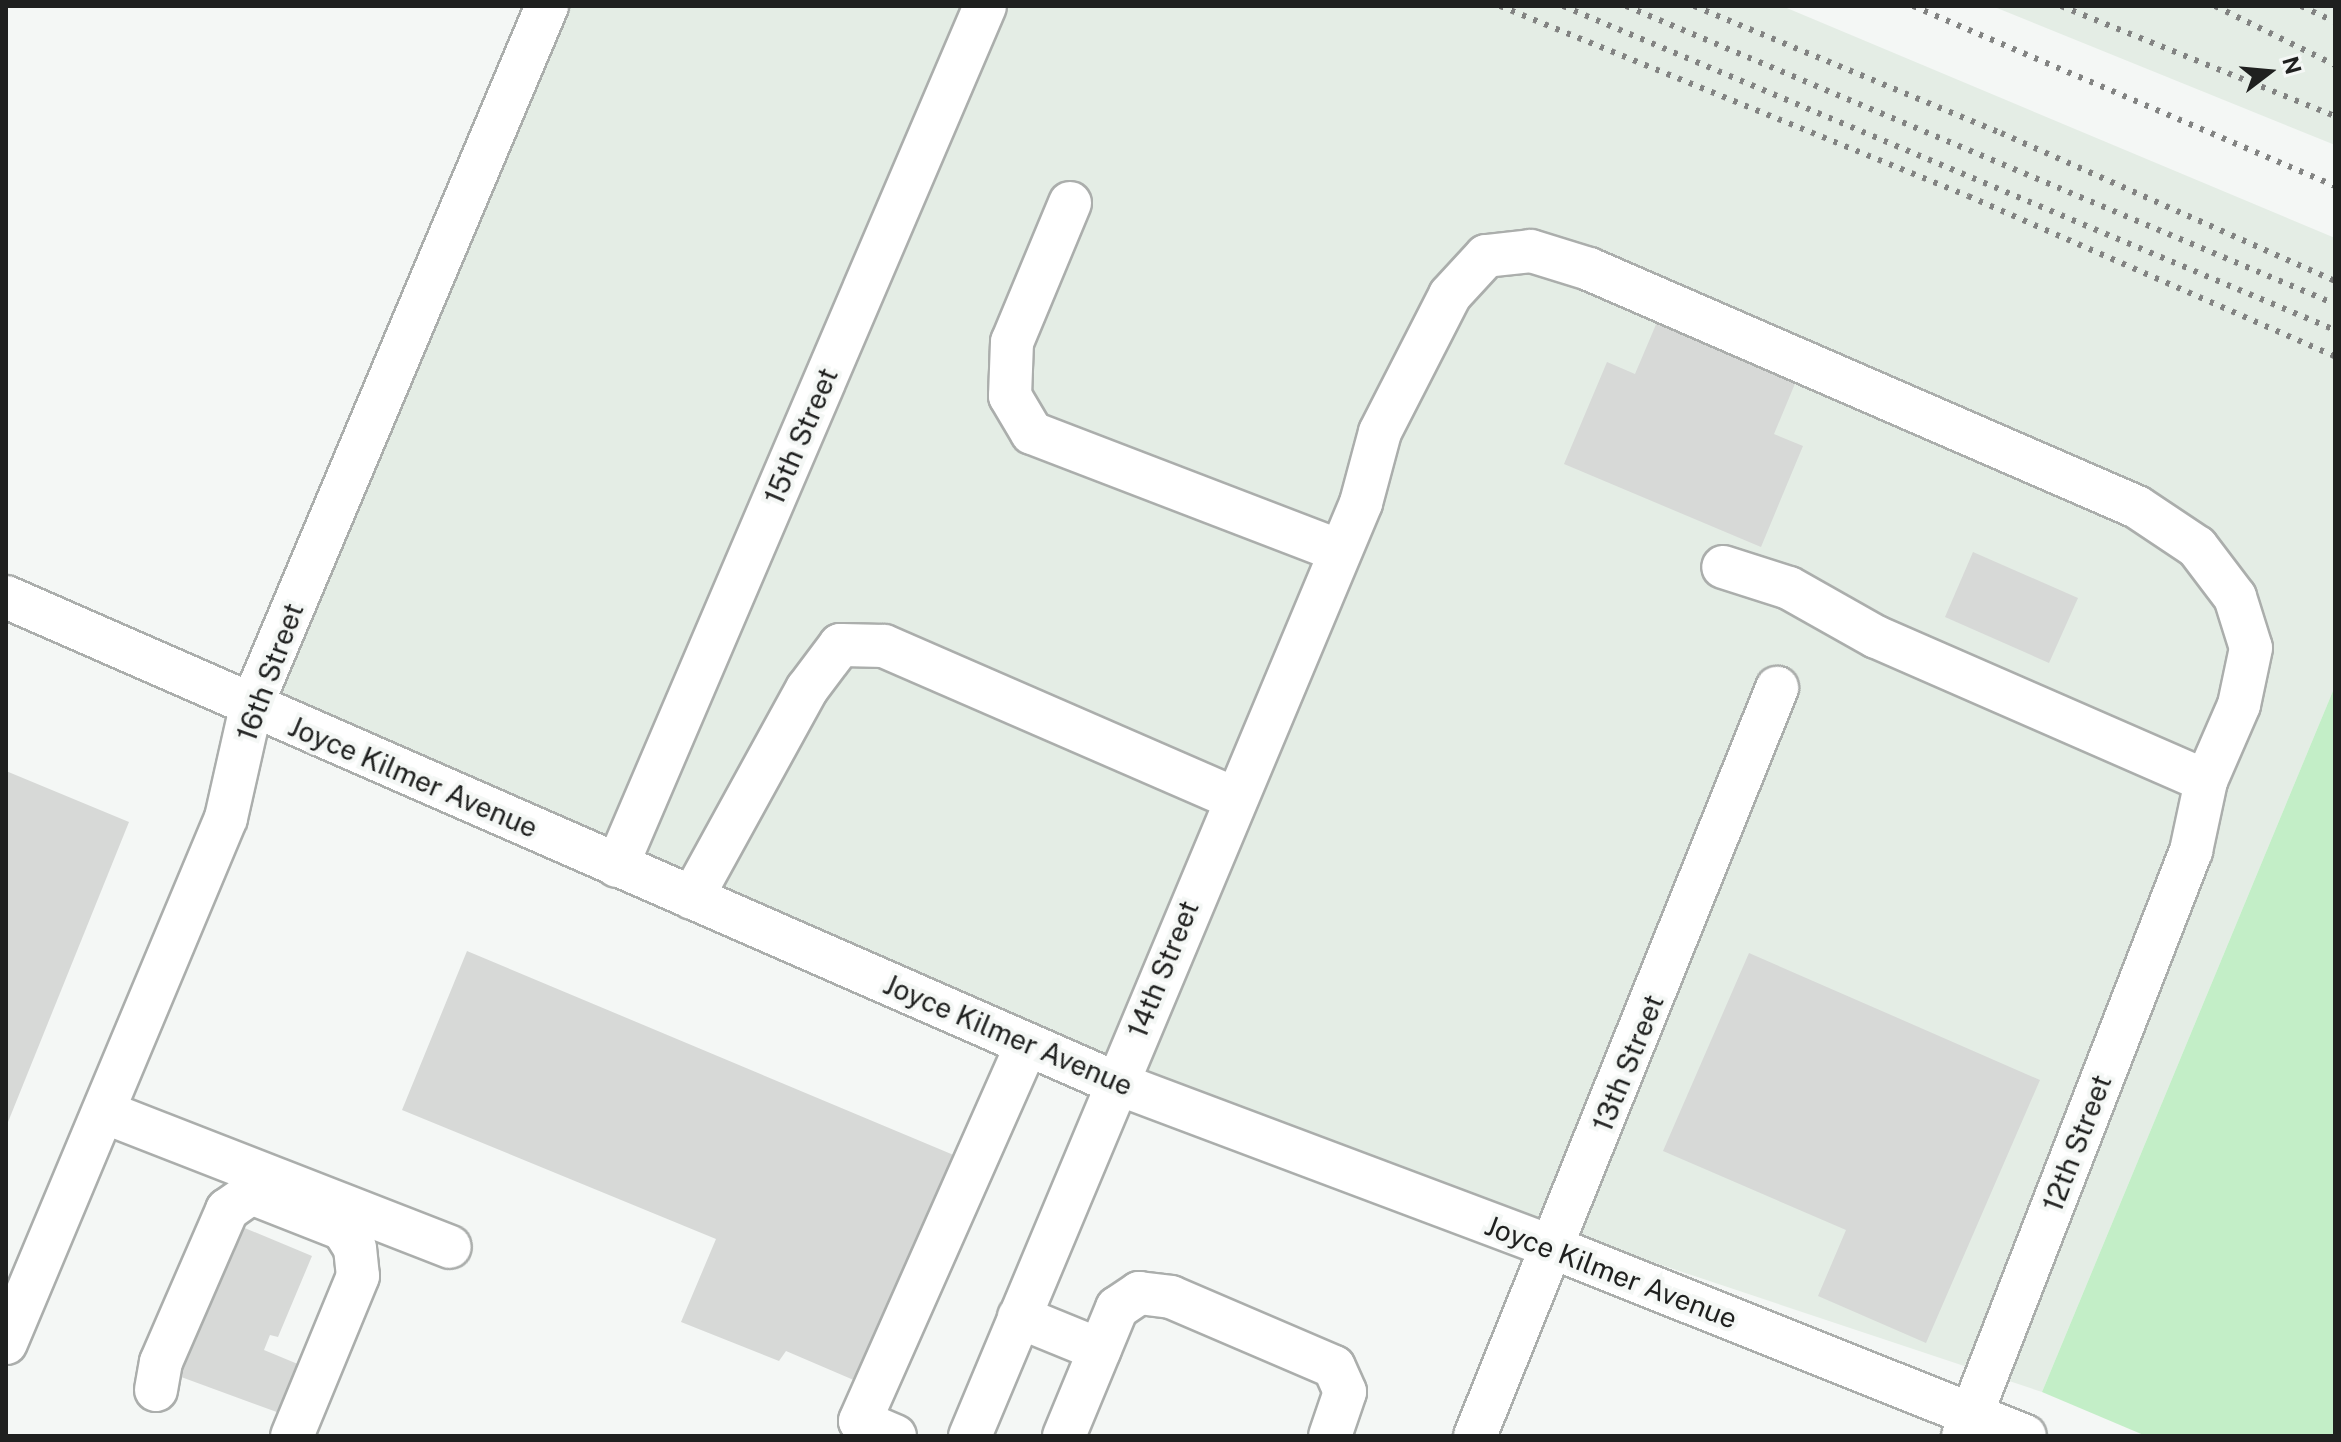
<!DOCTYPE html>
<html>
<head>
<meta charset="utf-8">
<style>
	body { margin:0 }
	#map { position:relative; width:2341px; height:1442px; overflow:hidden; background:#f4f7f5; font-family:"Public Sans",sans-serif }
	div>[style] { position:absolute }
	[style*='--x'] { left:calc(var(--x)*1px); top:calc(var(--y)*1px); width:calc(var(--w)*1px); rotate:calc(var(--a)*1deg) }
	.built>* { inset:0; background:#e4ede5 }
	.green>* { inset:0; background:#c3eec7 }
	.building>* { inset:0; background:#d7d9d7 }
	.roads { filter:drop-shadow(2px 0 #abaeac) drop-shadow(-2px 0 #abaeac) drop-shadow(0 2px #abaeac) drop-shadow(0 -2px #abaeac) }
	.minor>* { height:42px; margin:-21px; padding:0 21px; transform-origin:21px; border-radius:21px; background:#fff }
	.rail>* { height:6px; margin-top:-3px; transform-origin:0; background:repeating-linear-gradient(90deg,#828382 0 4px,transparent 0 12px) }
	span { translate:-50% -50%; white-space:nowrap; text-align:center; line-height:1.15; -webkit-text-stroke:8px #f4f7f5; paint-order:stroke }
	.street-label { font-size:28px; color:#1f201f }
	.frame { position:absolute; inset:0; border:8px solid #1f201f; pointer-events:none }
	.north { position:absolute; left:2229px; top:32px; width:80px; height:80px; -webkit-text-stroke:6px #f4f7f5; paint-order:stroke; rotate:74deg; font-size:22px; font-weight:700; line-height:32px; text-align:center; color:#1f201f }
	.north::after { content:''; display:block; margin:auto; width:28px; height:36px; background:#1f201f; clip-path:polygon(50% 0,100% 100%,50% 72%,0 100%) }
</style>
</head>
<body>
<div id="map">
	<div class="built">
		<div style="clip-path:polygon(555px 6px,1782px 6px,2335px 238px,2335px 686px,2042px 1392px,1116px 1083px,252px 723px)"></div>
		<div style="clip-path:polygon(1992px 6px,2335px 6px,2335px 145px)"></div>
	</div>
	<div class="green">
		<div style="clip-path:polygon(2335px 686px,2335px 1436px,2146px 1436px,2042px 1392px)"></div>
	</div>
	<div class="building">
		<div style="clip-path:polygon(1660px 315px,1799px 374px,1774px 434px,1803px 446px,1761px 547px,1564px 464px,1607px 362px,1635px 374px)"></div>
		<div style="clip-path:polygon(1973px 552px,2078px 598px,2049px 663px,1945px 617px)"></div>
		<div style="clip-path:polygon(6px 771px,129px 822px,6px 1127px)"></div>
		<div style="clip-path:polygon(467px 951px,956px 1156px,863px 1384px,786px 1351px,779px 1361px,681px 1322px,716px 1239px,402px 1110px)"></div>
		<div style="clip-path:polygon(1749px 953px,2040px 1080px,1926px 1343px,1818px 1296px,1846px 1230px,1663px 1151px)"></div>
		<div style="clip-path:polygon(228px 1221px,312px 1256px,278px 1337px,270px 1335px,264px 1350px,305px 1367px,285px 1415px,173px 1374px)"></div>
	</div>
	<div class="roads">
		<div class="minor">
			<div style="--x:1070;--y:203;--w:151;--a:112.6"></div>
			<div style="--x:1012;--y:342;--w:54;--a:92.1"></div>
			<div style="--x:1010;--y:396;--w:43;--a:59.3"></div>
			<div style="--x:1032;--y:433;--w:329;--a:21"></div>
			<div style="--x:6;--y:597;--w:1212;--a:23.65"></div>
			<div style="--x:1116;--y:1083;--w:468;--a:20.6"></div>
			<div style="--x:1554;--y:1248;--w:507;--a:21.76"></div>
			<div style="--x:617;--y:866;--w:935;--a:-66.83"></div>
			<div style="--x:692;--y:898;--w:239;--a:-61.2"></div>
			<div style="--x:807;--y:689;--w:55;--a:-53.1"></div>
			<div style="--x:840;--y:645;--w:44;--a:1.3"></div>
			<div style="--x:884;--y:646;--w:382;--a:23.5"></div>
			<div style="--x:104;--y:1112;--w:371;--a:21.3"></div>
			<div style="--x:1019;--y:1317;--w:87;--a:22.2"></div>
			<div style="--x:6;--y:1343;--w:569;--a:-67.26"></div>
			<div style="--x:226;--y:818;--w:114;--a:-77.3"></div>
			<div style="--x:251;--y:707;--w:761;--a:-67.11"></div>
			<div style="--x:156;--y:1390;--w:28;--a:-80"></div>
			<div style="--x:161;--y:1362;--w:166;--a:-66.5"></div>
			<div style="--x:227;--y:1210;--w:29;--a:-35"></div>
			<div style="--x:251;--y:1193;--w:99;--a:21.4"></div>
			<div style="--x:343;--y:1229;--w:22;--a:58"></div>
			<div style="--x:355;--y:1248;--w:28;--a:84"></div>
			<div style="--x:358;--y:1276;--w:173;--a:112.4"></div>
			<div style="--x:895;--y:1436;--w:38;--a:-157"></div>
			<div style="--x:860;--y:1421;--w:412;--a:-66.1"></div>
			<div style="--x:970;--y:1436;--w:1012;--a:-67.26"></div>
			<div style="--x:1361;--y:503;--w:73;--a:-75"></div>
			<div style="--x:1380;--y:432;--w:154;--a:-62.9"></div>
			<div style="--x:1450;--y:295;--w:53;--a:-47.3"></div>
			<div style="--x:1486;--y:256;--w:45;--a:-6.3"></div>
			<div style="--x:1531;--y:251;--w:61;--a:17.2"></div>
			<div style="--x:1589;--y:269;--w:597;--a:23.48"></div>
			<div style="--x:2137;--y:507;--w:72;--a:33.7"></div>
			<div style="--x:2197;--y:547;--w:63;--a:52.8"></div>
			<div style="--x:2235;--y:597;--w:53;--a:72.6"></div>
			<div style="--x:2251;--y:648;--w:58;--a:101.9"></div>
			<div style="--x:2239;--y:705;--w:83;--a:113.5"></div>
			<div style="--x:2206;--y:781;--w:360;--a:-156.4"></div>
			<div style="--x:1876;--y:637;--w:100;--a:-150.6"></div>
			<div style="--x:1789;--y:588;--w:69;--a:-162.3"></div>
			<div style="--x:1064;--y:1436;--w:139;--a:-67.5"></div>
			<div style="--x:1117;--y:1308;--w:27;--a:-34"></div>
			<div style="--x:1139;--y:1293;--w:32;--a:7"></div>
			<div style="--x:1171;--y:1297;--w:177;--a:23.2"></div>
			<div style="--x:1334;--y:1367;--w:27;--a:66"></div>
			<div style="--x:1345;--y:1392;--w:46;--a:108.8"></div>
			<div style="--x:1475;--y:1436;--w:807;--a:-68.01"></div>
			<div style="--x:1963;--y:1436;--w:628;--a:-68.71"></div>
			<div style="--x:2191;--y:851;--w:72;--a:-77.9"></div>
		</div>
	</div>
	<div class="rail">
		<div style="--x:1500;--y:6;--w:505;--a:22.1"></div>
		<div style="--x:1968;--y:196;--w:400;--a:23.6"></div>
		<div style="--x:1563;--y:6;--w:837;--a:22.77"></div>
		<div style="--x:1626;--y:6;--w:769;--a:22.8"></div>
		<div style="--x:1694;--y:6;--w:332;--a:22.5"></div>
		<div style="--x:2001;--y:133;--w:365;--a:23.9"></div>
		<div style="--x:1913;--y:6;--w:459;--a:23.1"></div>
		<div style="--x:2061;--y:6;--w:295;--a:21.9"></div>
		<div style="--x:2215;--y:6;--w:134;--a:26.2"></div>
		<div style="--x:2301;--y:6;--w:38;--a:25"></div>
	</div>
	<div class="street-label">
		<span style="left:801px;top:436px;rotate:-67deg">15th Street</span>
		<span style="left:270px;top:672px;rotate:-70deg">16th Street</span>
		<span style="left:413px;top:777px;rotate:23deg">Joyce Kilmer Avenue</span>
		<span style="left:1163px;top:969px;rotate:-68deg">14th Street</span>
		<span style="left:1008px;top:1035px;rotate:23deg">Joyce Kilmer Avenue</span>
		<span style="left:1628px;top:1063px;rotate:-68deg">13th Street</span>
		<span style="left:2077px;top:1143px;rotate:-69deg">12th Street</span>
		<span style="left:1611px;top:1272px;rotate:21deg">Joyce Kilmer Avenue</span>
	</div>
	<div class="frame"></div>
	<div class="north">N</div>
</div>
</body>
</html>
